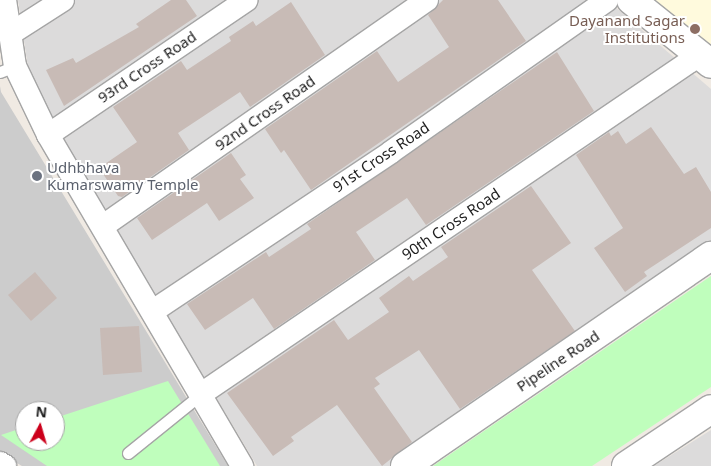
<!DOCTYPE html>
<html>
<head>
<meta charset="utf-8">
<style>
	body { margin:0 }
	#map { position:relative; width:711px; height:466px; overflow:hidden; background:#f0eae3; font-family:"Noto Sans",sans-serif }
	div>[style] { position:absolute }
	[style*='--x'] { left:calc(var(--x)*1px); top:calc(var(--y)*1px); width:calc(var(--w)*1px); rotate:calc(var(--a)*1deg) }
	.residential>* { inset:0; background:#dcdbdb }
	.education>* { inset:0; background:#fffadd }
	.religious>* { inset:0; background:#ccc }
	.park>* { inset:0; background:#bffebc }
	.building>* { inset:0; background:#c8bbb6 }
	.roads { filter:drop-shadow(1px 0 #a5a5a5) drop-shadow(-1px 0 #a5a5a5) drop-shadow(0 1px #a5a5a5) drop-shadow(0 -1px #a5a5a5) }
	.service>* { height:11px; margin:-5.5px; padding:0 5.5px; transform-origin:5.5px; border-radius:5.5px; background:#fff }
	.minor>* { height:22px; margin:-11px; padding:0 11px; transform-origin:11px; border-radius:11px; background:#fff }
	.tertiary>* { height:28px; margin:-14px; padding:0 14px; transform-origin:14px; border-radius:14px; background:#fff }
	.dots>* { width:14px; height:14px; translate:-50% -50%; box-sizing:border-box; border:2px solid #fff; border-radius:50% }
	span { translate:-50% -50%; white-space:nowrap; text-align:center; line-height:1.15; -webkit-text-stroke:4px #fff; paint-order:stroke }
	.education-label { font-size:15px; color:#785e54 }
	.right { translate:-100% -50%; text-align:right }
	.street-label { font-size:15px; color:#1e1e1e }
	.worship-label { font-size:15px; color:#5b616d }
	.left { translate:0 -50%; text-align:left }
	.north { position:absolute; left:15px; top:401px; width:50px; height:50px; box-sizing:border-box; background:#fff; border:1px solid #a5a5a5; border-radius:50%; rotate:6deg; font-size:14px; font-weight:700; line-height:20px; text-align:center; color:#1e1e1e }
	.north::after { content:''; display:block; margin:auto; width:18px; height:22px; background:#cc001b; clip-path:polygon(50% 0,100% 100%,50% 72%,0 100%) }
</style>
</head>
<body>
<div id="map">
	<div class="residential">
		<div style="clip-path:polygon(18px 0,607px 0,711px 89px,711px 247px,391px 466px,257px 466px,31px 88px)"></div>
		<div style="clip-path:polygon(711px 430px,711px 466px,654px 466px)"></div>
	</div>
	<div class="education">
		<div style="clip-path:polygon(648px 0,711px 0,711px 58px)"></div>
	</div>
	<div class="religious">
		<div style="clip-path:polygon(evenodd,0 86px,1px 92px,228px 466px,22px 466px,0 453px,0 86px,25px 411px,55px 411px,55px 441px,25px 441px,25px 411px)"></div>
	</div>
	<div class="park">
		<div style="clip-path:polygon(711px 276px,711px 387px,592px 466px,433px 466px)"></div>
		<div style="clip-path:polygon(168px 381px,220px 466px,47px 466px,1px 435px,25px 427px,25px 441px,55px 441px,55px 418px)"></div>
	</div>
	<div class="building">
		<div style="clip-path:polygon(171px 0,186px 0,197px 16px,64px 106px,46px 70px,73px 58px,76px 63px,139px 27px,136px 24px)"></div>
		<div style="clip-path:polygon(443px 0,498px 0,526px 41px,311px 190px,284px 150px,281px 153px,265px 129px,377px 51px,398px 82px,449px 47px,428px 15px)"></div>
		<div style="clip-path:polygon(291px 2px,325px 55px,250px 107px,240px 92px,178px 133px,189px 150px,122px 197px,118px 196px,99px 168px,137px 142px,113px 107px,181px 61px,187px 70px,231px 41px,229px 37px,253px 21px,256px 26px)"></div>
		<div style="clip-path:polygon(557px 52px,594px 111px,426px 225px,407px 198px,356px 232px,375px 260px,274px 329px,253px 298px,205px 330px,187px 304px,266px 252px,269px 257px,311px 229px,307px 224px)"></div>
		<div style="clip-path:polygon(651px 127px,684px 174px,696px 167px,711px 192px,711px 228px,644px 272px,647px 276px,625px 292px,594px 248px,623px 228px,576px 155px,609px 132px,611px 136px,618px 131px,626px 144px)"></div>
		<div style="clip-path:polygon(231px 153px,246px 175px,240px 179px,254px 198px,219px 221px,207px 203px,152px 240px,137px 218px)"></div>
		<div style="clip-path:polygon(531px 186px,571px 243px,532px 270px,575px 331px,460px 409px,419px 350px,375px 378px,380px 384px,374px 388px,412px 442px,382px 466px,337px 405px,291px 437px,294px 441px,273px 456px,227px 393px,334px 320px,348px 340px,389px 312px,379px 298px,409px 276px,413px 281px,448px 257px,441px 247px)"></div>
		<div style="clip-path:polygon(35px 272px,57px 298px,31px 321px,8px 295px)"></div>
		<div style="clip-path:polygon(139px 326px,142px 372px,103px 375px,100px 328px)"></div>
	</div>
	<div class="roads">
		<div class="service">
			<div style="--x:0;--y:72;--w:16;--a:-22"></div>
			<div style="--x:128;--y:453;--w:94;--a:-38.9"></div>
		</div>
		<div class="minor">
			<div style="--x:5;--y:0;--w:67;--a:81.4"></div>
			<div style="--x:15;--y:66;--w:76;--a:64.4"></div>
			<div style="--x:48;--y:135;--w:384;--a:59.6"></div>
			<div style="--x:10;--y:34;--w:63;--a:-32.7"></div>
			<div style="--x:48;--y:135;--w:240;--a:-34.2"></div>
			<div style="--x:103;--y:226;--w:395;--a:-34.9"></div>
			<div style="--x:153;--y:311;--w:286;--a:-33.7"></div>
			<div style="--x:391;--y:152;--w:264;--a:-35.1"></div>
			<div style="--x:201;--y:394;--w:605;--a:-34.22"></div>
			<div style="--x:0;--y:463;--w:6;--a:31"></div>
		</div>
		<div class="tertiary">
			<div style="--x:631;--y:0;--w:102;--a:38.7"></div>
			<div style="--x:405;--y:466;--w:371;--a:-34.5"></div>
			<div style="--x:626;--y:466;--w:102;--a:-33.8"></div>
		</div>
	</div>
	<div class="dots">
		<div style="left:695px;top:29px;background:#8d6e63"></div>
		<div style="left:37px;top:176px;background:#6b7280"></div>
	</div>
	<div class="education-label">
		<span class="right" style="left:685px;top:29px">Dayanand Sagar<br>Institutions</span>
	</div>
	<div class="street-label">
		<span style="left:147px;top:67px;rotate:-34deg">93rd Cross Road</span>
		<span style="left:265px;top:113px;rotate:-35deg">92nd Cross Road</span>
		<span style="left:381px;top:157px;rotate:-34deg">91st Cross Road</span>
		<span style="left:451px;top:224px;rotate:-34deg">90th Cross Road</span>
		<span style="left:558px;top:361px;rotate:-34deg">Pipeline Road</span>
	</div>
	<div class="worship-label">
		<span class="left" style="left:47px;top:176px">Udhbhava<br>Kumarswamy Temple</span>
	</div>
	<div class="north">N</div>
</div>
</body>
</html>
